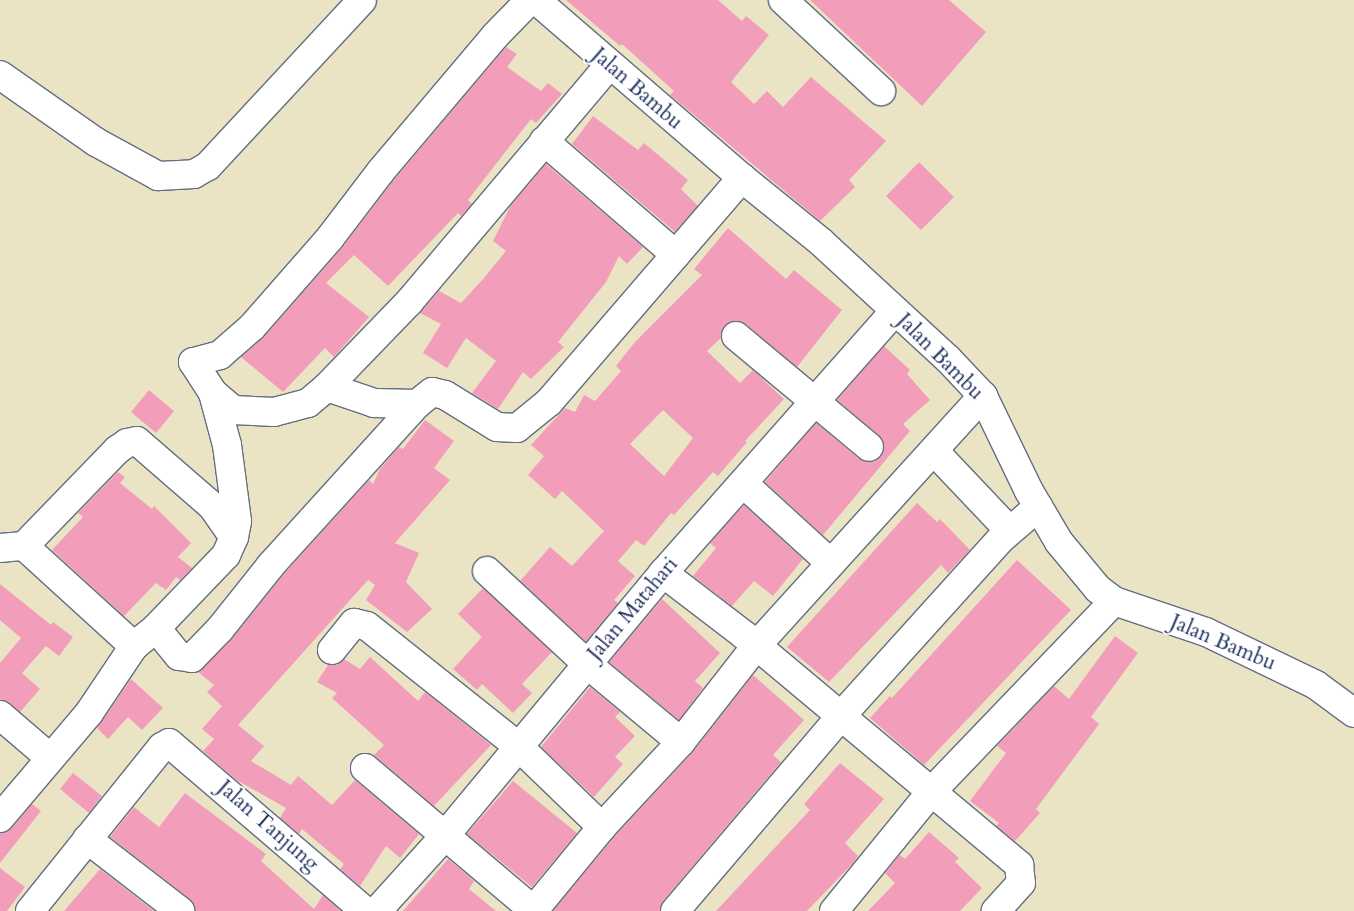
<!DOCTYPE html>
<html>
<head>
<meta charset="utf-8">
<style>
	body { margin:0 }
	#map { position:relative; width:1354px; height:911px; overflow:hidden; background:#ebe4c4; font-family:Cardo,serif }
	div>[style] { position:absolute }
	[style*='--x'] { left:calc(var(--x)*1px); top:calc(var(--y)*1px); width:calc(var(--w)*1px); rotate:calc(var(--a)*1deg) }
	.building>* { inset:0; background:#f29ebb }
	.roads { filter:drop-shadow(1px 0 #646e82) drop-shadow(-1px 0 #646e82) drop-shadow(0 1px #646e82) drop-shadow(0 -1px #646e82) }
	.minor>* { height:28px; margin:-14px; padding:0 14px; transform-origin:14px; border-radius:14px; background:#fff }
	span { translate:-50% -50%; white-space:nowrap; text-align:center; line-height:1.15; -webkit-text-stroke:4px #fff; paint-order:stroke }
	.street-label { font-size:21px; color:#1b2f5e }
</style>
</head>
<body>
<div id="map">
	<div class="building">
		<div style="clip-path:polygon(566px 0,718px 0,742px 21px,746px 16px,769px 35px,731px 82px,754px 104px,767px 91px,783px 107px,811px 77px,886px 141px,849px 180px,855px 187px,820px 221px,674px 98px,670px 95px,674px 91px,622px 44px,620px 46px)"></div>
		<div style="clip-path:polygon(810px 0,949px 0,986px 32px,922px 106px)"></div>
		<div style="clip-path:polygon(506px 47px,517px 54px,507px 67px,541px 91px,548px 83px,562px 94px,536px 123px,531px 119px,468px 200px,472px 204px,461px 216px,458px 213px,388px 286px,354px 255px,326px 283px,369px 317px,334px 357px,325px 348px,283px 392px,241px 357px,264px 337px,342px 248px,393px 181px)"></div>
		<div style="clip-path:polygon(593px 116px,638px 150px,644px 143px,688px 180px,681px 189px,698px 206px,675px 232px,572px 144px)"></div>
		<div style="clip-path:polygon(919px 162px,954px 197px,921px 230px,886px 196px)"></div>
		<div style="clip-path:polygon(546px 164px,643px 247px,627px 264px,619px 256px,606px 282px,558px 342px,564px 347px,531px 379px,523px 372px,498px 409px,472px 393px,496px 361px,466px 338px,447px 368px,423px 353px,441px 324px,420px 313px,439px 291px,461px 303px,484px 278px,506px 251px,493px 241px,511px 205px)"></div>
		<div style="clip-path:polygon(evenodd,728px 228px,786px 279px,794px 270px,842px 310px,797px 367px,746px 324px,731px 321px,724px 326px,721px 338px,707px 351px,740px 383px,753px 370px,784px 399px,745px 441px,747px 442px,718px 476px,713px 472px,674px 515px,671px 513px,644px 546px,636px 540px,618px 561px,635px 576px,614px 600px,618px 603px,586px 642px,520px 581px,550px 547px,572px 566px,604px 531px,562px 491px,555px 499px,528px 475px,544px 456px,531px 445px,565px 408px,575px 412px,584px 395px,595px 401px,621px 371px,616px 366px,635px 342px,702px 275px,694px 269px,728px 228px,663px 410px,693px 438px,664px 476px,630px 444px,663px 410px)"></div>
		<div style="clip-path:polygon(884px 346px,910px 370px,907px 374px,930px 400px,903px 424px,910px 431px,823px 535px,765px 482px,816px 423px,859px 459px,874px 462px,881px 457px,884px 449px,879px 435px,837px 400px)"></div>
		<div style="clip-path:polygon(149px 390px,174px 411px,156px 433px,131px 412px)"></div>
		<div style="clip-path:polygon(425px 420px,454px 441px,434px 468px,450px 480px,395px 543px,419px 553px,406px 582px,432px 609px,407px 632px,366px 600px,375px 585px,368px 580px,238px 725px,264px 746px,251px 761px,291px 785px,298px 776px,332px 805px,355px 780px,419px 834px,400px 858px,386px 846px,360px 886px,340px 869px,344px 864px,302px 829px,299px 834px,280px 818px,286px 808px,235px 779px,203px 751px,214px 739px,202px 729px,222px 706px,207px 692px,214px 685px,198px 672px,231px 640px,283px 575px,369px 480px,373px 484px,380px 469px,399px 447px,403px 449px)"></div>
		<div style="clip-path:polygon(118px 472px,125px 477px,120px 483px,152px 509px,154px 506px,191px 543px,178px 557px,192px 568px,180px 580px,176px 577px,166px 590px,156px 583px,124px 616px,52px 550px,83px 517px,78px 513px)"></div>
		<div style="clip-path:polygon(917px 503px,937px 522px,940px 519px,970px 550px,948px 573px,941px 565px,829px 682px,787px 647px)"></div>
		<div style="clip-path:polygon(744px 505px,803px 559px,773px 596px,754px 581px,732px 606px,693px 576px,716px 548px,710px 543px)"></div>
		<div style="clip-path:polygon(1017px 560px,1071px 610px,924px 765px,870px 718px,890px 696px,892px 698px)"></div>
		<div style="clip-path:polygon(0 584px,51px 625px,53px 622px,73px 637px,59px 656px,46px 646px,22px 673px,40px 689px,20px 712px,0 699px,0 663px,21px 638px,0 620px)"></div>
		<div style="clip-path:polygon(483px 588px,552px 652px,522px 684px,532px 693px,513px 713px,482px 684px,477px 690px,453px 669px,482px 637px,458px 614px)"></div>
		<div style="clip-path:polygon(662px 599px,720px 653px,695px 681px,703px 688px,679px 720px,609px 662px)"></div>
		<div style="clip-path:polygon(1115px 636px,1138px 653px,1091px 717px,1099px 724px,1036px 809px,1040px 813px,1015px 841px,996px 826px,999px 823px,970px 801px,1006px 753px,997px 746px,1054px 686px,1069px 699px)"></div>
		<div style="clip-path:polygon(370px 657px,418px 701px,425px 692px,491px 745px,434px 806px,374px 755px,384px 745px,332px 698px,337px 693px,317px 682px,328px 665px,337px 665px,344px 659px,360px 669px)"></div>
		<div style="clip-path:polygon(753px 675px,804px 720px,773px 755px,781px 762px,663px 901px,660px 911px,553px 911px,614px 837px,693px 752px)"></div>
		<div style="clip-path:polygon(131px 679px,163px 708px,142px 730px,128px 717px,108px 739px,97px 728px)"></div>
		<div style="clip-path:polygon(590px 687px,620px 712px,615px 717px,635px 736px,615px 757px,623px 764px,594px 797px,541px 747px)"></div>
		<div style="clip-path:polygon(840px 763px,884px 799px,845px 843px,858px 856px,853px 863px,807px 911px,716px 911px,810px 810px,804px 804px)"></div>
		<div style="clip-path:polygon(73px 773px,102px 796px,89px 813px,60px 789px)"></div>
		<div style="clip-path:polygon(513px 781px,577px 833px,532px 887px,467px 834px)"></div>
		<div style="clip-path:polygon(185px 793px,266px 854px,261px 861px,314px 909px,323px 895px,341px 911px,195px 911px,190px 899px,110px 837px,134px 807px,159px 827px)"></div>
		<div style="clip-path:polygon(32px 804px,41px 811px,0 863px,0 833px,12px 828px)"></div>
		<div style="clip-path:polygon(929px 832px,959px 858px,955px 862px,982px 888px,960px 911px,868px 911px,895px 883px,885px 873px,900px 855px,905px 859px)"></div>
		<div style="clip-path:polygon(448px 859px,474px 881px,469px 889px,496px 911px,403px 911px)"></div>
		<div style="clip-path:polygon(0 868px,25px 887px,7px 911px,0 911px)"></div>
		<div style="clip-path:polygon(100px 869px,154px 911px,64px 911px)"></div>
	</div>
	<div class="roads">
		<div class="minor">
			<div style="--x:530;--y:0;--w:50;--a:134.2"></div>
			<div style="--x:495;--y:36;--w:177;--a:130.2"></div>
			<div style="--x:381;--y:171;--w:84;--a:127.3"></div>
			<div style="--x:330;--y:238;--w:118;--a:131.2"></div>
			<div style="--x:252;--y:327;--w:43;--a:138.8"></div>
			<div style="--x:220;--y:355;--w:28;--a:165"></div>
			<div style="--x:193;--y:362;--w:37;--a:57"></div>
			<div style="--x:213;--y:393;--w:26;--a:40"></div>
			<div style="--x:233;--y:410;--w:41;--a:2.8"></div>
			<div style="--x:274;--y:412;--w:35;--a:-15"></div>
			<div style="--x:308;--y:403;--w:25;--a:-40"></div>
			<div style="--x:327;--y:387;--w:50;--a:18.8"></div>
			<div style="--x:374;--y:403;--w:43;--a:1.3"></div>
			<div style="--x:417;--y:404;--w:19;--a:-39"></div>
			<div style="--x:432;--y:392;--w:13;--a:13"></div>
			<div style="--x:445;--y:395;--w:61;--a:31.6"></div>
			<div style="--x:497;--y:427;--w:20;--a:3"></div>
			<div style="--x:517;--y:428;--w:41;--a:-39.1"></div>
			<div style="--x:549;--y:402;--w:296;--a:-49.3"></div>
			<div style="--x:536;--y:0;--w:272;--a:40.8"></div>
			<div style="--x:742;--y:178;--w:102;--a:39"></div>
			<div style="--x:821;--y:242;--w:173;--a:42.7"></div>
			<div style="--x:948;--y:359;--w:51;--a:46.6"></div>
			<div style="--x:983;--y:396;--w:106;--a:64.2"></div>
			<div style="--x:1029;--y:491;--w:59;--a:59.5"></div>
			<div style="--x:1059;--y:542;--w:61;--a:50.3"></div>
			<div style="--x:1098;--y:589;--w:20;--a:37"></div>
			<div style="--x:1114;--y:601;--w:97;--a:18.6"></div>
			<div style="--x:1206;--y:632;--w:122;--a:25.7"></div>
			<div style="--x:1316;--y:685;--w:47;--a:36.4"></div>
			<div style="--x:783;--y:0;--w:134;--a:42.9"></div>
			<div style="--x:0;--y:75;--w:117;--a:34.9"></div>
			<div style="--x:96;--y:142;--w:71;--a:28.7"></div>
			<div style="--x:158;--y:176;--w:36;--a:-3"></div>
			<div style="--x:194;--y:174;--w:16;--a:-30"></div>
			<div style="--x:208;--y:166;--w:226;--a:-47.1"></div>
			<div style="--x:544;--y:141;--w:174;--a:40.8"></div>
			<div style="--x:736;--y:336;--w:173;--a:39.8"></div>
			<div style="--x:327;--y:387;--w:118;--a:-46"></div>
			<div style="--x:409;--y:302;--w:310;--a:-49.8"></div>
			<div style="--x:934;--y:451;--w:110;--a:46.5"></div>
			<div style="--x:744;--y:484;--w:108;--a:42.4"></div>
			<div style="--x:24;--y:546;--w:134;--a:-45.9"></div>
			<div style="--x:117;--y:450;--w:12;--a:-35"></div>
			<div style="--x:127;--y:443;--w:10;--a:-11"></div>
			<div style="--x:137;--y:441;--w:99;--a:40.9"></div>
			<div style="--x:212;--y:506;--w:38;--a:55"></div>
			<div style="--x:0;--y:548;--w:24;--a:-5"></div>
			<div style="--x:24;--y:546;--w:149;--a:42.3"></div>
			<div style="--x:487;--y:571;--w:137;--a:42.9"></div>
			<div style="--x:587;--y:664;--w:122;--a:39.7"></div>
			<div style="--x:663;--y:573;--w:102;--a:37.4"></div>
			<div style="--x:744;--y:635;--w:359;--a:39.9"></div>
			<div style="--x:1019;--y:865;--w:18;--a:84"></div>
			<div style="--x:1021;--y:883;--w:38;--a:132"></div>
			<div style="--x:156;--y:628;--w:101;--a:-46.2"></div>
			<div style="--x:226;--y:555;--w:20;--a:-66"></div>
			<div style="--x:234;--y:537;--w:16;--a:-79"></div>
			<div style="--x:237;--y:521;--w:77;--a:-97.5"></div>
			<div style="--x:227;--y:445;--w:54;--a:-105.1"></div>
			<div style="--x:332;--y:650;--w:35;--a:-51"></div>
			<div style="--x:354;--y:623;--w:13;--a:13"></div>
			<div style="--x:367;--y:626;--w:193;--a:38.5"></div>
			<div style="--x:518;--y:746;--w:117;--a:44"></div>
			<div style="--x:0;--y:715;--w:65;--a:40.6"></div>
			<div style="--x:365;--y:768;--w:221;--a:40.2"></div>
			<div style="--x:0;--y:818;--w:138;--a:-49.7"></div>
			<div style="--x:89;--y:713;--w:81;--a:-56.1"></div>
			<div style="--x:134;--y:646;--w:28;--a:-39"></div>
			<div style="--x:156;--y:628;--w:36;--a:51"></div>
			<div style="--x:179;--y:656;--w:13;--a:9"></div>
			<div style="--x:192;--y:658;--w:40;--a:-46"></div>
			<div style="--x:220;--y:629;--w:82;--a:-51.4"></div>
			<div style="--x:271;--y:565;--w:217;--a:-47.8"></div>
			<div style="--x:87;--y:839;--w:118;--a:37.7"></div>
			<div style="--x:30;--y:911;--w:211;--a:-51.2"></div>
			<div style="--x:162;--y:747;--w:8;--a:-30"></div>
			<div style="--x:169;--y:743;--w:258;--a:40.6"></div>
			<div style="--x:377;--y:911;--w:98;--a:-47.9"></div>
			<div style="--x:443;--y:838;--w:344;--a:-50.3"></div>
			<div style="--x:663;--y:573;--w:349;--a:-48.5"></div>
			<div style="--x:533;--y:911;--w:109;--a:-50.6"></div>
			<div style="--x:602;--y:827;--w:116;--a:-47.1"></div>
			<div style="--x:681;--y:742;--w:122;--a:-52"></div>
			<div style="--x:756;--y:646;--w:338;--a:-47.8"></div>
			<div style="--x:675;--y:911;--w:255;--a:-49.6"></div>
			<div style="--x:840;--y:717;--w:241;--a:-47.9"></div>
			<div style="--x:1002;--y:538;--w:48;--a:-40.7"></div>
			<div style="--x:834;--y:911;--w:155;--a:-50.8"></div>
			<div style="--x:932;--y:791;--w:263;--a:-46.2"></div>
		</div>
	</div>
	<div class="street-label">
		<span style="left:637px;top:89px;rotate:41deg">Jalan Bambu</span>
		<span style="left:940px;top:357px;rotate:45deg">Jalan Bambu</span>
		<span style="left:633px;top:609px;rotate:-50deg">Jalan Matahari</span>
		<span style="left:1223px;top:643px;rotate:23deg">Jalan Bambu</span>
		<span style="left:268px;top:826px;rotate:41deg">Jalan Tanjung</span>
	</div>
</div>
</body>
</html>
